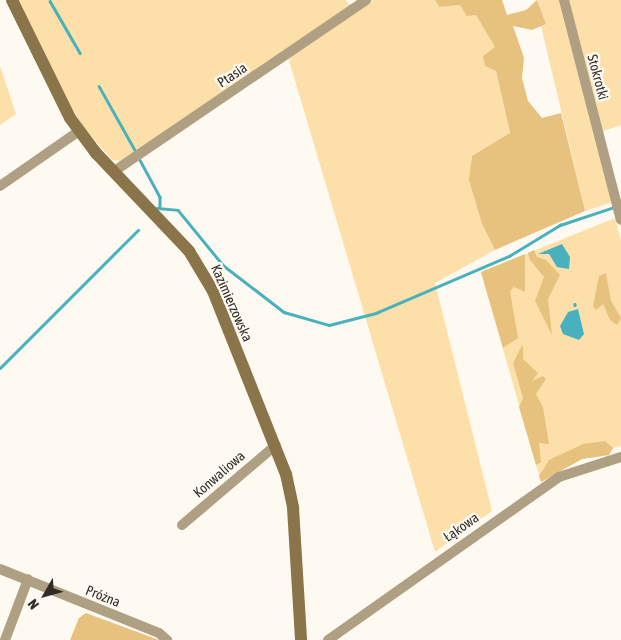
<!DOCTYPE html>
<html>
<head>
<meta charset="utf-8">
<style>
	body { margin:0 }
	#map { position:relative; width:621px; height:640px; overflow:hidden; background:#fefaf2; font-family:"Asap Condensed",sans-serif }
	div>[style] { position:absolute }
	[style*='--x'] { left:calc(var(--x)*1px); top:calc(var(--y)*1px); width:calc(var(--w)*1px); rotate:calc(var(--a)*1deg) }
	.green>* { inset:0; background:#fde0a9 }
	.forest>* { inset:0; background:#e6c27e }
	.water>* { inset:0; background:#49b1bd }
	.stream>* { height:2.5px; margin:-1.25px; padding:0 1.25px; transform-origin:1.25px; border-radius:1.25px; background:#49b1bd }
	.street>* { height:10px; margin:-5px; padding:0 5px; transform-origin:5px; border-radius:5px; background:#afa083 }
	.secondary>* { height:12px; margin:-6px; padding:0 6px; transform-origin:6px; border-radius:6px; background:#8a7449 }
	span { translate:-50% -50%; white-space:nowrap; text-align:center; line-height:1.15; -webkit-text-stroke:5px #fefaf2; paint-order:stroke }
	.street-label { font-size:14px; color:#312d26 }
	.north { position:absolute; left:20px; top:570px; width:50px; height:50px; -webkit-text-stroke:4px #fefaf2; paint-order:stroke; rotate:232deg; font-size:14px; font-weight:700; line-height:20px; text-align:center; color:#312d26 }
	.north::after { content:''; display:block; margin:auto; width:18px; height:22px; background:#312d26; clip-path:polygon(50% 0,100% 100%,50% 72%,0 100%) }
</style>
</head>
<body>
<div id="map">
	<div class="green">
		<div style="clip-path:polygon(17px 0,345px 0,356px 11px,373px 0,435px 0,439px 7px,460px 5px,476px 14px,495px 47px,496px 71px,510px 134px,472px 156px,470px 180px,482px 224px,495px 250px,435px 283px,492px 511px,435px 552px,288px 57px,123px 161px,112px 160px,85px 129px,64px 97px)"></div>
		<div style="clip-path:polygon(537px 0,621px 0,621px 125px,595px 134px,613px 202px,585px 211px,541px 26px,545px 24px)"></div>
		<div style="clip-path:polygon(0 66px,16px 114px,0 125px)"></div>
		<div style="clip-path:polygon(615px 218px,621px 240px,621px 446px,613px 448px,609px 455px,582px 459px,541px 482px,481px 272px)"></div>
	</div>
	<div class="forest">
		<div style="clip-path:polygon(435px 0,502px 0,507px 15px,526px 10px,537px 0,546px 24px,532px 30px,513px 26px,524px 58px,522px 78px,528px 101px,542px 118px,561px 113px,585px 211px,495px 250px,482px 224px,469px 180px,472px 156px,510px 133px,496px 71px,485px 66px,483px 56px,495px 47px,476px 15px,467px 16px,460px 5px,439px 7px)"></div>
		<div style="clip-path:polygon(534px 250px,537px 257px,546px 260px,560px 275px,548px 299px,552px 335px,535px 301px,544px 277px,530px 260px,528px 253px)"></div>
		<div style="clip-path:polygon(525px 254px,525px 292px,514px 287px,510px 291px,518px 338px,503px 348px,481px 272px)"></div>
		<div style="clip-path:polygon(606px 273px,611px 301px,621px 318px,617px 325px,610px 320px,603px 304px,596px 310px,593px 306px,599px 276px)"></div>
		<div style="clip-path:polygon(523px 344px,523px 359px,538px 373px,532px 381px,543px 376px,546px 379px,536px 394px,543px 407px,549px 444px,539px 443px,541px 462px,536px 465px,519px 407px,523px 398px,513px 363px)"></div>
		<div style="clip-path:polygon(605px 441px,613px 448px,609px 455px,582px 459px,541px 482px,539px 476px,549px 460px,583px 444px)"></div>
		<div style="clip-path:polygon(86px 613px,159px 640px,70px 640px,79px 618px)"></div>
	</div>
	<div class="water">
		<div style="clip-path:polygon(562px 244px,570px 257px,569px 269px,557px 267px,549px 254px,538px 254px)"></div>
		<div style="clip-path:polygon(578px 309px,584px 334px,579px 340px,563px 334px,560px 326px,568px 312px)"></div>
	</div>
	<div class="stream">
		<div style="--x:50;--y:1;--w:60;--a:60"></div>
		<div style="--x:99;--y:86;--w:76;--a:60.7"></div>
		<div style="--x:140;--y:160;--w:42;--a:61.6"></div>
		<div style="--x:160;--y:197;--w:9;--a:90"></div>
		<div style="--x:157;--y:208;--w:21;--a:5"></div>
		<div style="--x:178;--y:210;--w:71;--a:50.7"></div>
		<div style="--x:223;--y:265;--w:77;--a:37.6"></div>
		<div style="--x:284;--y:312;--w:47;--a:16.1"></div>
		<div style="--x:329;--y:325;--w:49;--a:-14.3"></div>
		<div style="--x:376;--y:313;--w:145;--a:-23.2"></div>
		<div style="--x:509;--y:256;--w:60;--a:-31.3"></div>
		<div style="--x:560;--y:225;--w:57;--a:-18.4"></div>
		<div style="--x:575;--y:304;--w:1;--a:90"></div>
		<div style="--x:0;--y:368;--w:195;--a:-45"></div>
	</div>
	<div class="street">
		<div style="--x:564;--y:0;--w:227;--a:75.5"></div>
		<div style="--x:113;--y:172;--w:306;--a:-34.2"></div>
		<div style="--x:0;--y:186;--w:96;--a:-34.8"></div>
		<div style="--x:182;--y:525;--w:123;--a:-40.4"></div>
		<div style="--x:0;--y:569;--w:171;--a:21.9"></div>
		<div style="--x:159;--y:633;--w:11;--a:41"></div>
		<div style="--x:5;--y:640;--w:65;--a:-69.3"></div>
		<div style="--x:328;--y:640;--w:283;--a:-35.2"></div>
		<div style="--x:559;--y:477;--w:65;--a:-17.9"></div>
	</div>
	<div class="secondary">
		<div style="--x:12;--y:0;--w:131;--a:63.8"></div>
		<div style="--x:70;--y:118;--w:44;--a:53.4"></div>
		<div style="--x:96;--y:153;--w:135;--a:46.5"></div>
		<div style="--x:189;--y:251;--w:47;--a:59"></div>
		<div style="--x:213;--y:291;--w:197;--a:68.3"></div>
		<div style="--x:286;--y:474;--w:35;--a:78"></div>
		<div style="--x:293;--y:508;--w:132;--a:86.5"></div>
	</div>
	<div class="street-label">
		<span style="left:232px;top:75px;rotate:-34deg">Ptasia</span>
		<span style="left:598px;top:77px;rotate:75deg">Stokrotki</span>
		<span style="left:232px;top:303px;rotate:66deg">Kazimierzowska</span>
		<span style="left:219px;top:474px;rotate:-41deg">Konwaliowa</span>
		<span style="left:461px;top:527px;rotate:-35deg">Łąkowa</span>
		<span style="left:103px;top:596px;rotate:22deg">Próżna</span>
	</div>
	<div class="north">N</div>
</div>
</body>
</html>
